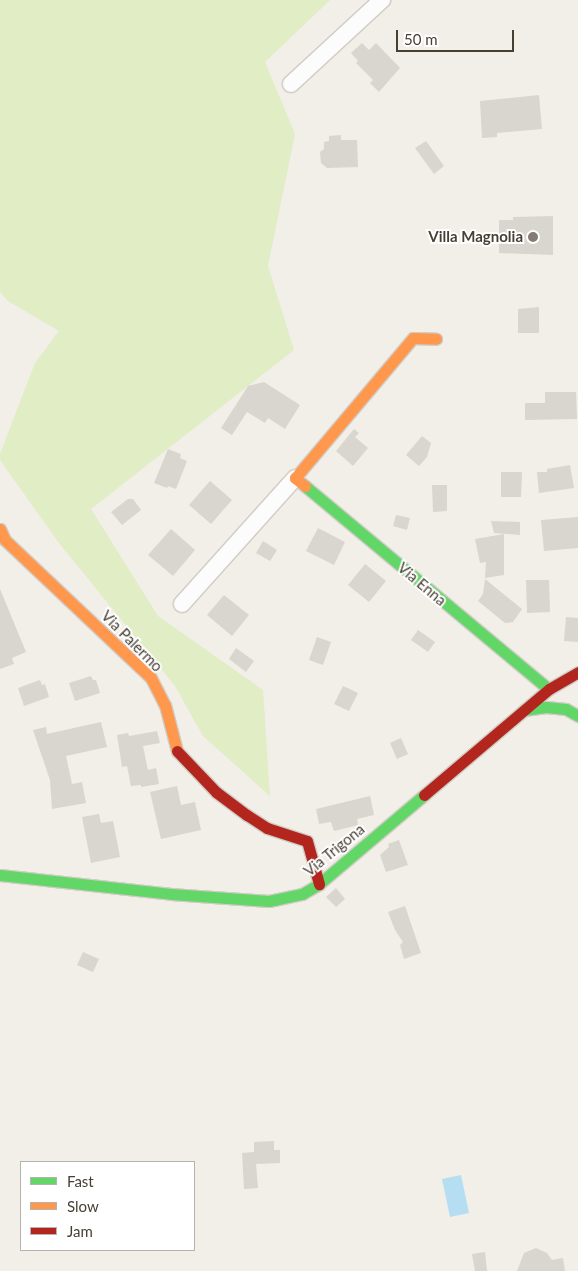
<!DOCTYPE html>
<html>
<head>
<meta charset="utf-8">
<style>
	body { margin:0 }
	#map { position:relative; width:578px; height:1271px; overflow:hidden; background:#f2eee8; font-family:Lato,sans-serif }
	div>[style] { position:absolute }
	[style*='--x'] { left:calc(var(--x)*1px); top:calc(var(--y)*1px); width:calc(var(--w)*1px); rotate:calc(var(--a)*1deg) }
	.green>* { inset:0; background:#e0edc5 }
	.water>* { inset:0; background:#b5def3 }
	.building>* { inset:0; background:#d9d5cf }
	.roads { filter:drop-shadow(1px 0 #d0ccc6) drop-shadow(-1px 0 #d0ccc6) drop-shadow(0 1px #d0ccc6) drop-shadow(0 -1px #d0ccc6) }
	.street>* { height:16px; margin:-8px; padding:0 8px; transform-origin:8px; border-radius:8px; background:#fdfcfc }
	.fast>* { height:11px; margin:-5.5px; padding:0 5.5px; transform-origin:5.5px; border-radius:5.5px; background:#63d668 }
	.slow>* { height:11px; margin:-5.5px; padding:0 5.5px; transform-origin:5.5px; border-radius:5.5px; background:#ff974d }
	.jam>* { height:11px; margin:-5.5px; padding:0 5.5px; transform-origin:5.5px; border-radius:5.5px; background:#b3261e }
	.dots>* { width:14px; height:14px; translate:-50% -50%; box-sizing:border-box; border:2px solid #fff; border-radius:50% }
	span { translate:-50% -50%; white-space:nowrap; text-align:center; line-height:1.15; -webkit-text-stroke:4px #fff; paint-order:stroke }
	.poi-label { font-size:15px; color:#483f34; font-weight:700 }
	.right { translate:-100% -50%; text-align:right }
	.street-label { font-size:15px; color:#483f34 }
	.legend { position:absolute; left:20px; top:1161px; width:175px; height:90px; box-sizing:border-box; background:#fff; border:1px solid #b6b2ae; margin:0; padding:6px 9px; list-style:none; font-size:15px; color:#483f34 }
	.legend li { display:flex; align-items:center; gap:10px; height:25px }
	.legend b { width:25px; border:1px solid #b6b2ae }
	.scale { position:absolute; left:396px; top:30px; width:118px; height:22px; box-sizing:border-box; border:2px solid #483f34; border-top:0; padding-left:6px; font-size:15px; line-height:18px; white-space:nowrap; color:#483f34; -webkit-text-stroke:4px #fff; paint-order:stroke }
</style>
</head>
<body>
<div id="map">
	<div class="green">
		<div style="clip-path:polygon(0 0,330px 0,265px 62px,295px 134px,268px 266px,294px 350px,91px 509px,158px 616px,263px 690px,270px 796px,203px 736px,175px 686px,59px 543px,0 460px,0 454px,35px 363px,59px 331px,8px 301px,0 292px)"></div>
	</div>
	<div class="water">
		<div style="clip-path:polygon(461px 1175px,469px 1213px,450px 1217px,442px 1179px)"></div>
	</div>
	<div class="building">
		<div style="clip-path:polygon(362px 43px,369px 50px,376px 43px,400px 68px,379px 92px,370px 83px,373px 80px,356px 63px,358px 61px,351px 53px)"></div>
		<div style="clip-path:polygon(539px 95px,542px 129px,497px 133px,497px 137px,482px 138px,480px 101px)"></div>
		<div style="clip-path:polygon(341px 135px,341px 140px,357px 140px,358px 167px,327px 168px,321px 163px,320px 152px,324px 149px,324px 142px,329px 141px,329px 136px)"></div>
		<div style="clip-path:polygon(426px 141px,444px 166px,434px 174px,415px 148px)"></div>
		<div style="clip-path:polygon(553px 216px,553px 255px,499px 253px,499px 220px,513px 220px,513px 217px)"></div>
		<div style="clip-path:polygon(539px 307px,539px 333px,518px 333px,518px 309px)"></div>
		<div style="clip-path:polygon(264px 382px,300px 405px,285px 429px,268px 418px,265px 423px,247px 412px,232px 435px,221px 428px,248px 386px)"></div>
		<div style="clip-path:polygon(545px 392px,576px 392px,577px 419px,525px 420px,525px 403px,545px 403px)"></div>
		<div style="clip-path:polygon(354px 429px,359px 433px,355px 437px,368px 448px,353px 466px,336px 451px)"></div>
		<div style="clip-path:polygon(422px 436px,431px 443px,427px 457px,419px 466px,406px 455px)"></div>
		<div style="clip-path:polygon(168px 449px,181px 454px,180px 458px,187px 461px,176px 489px,168px 486px,167px 488px,154px 483px)"></div>
		<div style="clip-path:polygon(570px 465px,574px 488px,539px 493px,537px 472px,547px 472px,547px 469px)"></div>
		<div style="clip-path:polygon(501px 472px,522px 472px,521px 497px,501px 497px)"></div>
		<div style="clip-path:polygon(210px 481px,232px 500px,211px 524px,189px 505px)"></div>
		<div style="clip-path:polygon(432px 485px,447px 485px,447px 511px,433px 512px)"></div>
		<div style="clip-path:polygon(128px 499px,133px 499px,141px 510px,122px 525px,111px 512px)"></div>
		<div style="clip-path:polygon(396px 515px,410px 518px,407px 530px,393px 526px)"></div>
		<div style="clip-path:polygon(578px 517px,578px 548px,544px 551px,541px 520px)"></div>
		<div style="clip-path:polygon(491px 521px,520px 522px,520px 535px,494px 533px)"></div>
		<div style="clip-path:polygon(318px 528px,345px 542px,334px 565px,306px 551px)"></div>
		<div style="clip-path:polygon(171px 529px,195px 550px,173px 576px,148px 555px)"></div>
		<div style="clip-path:polygon(504px 534px,504px 575px,485px 578px,486px 562px,480px 563px,475px 539px)"></div>
		<div style="clip-path:polygon(263px 541px,277px 550px,270px 561px,256px 553px)"></div>
		<div style="clip-path:polygon(365px 564px,386px 581px,369px 602px,348px 585px)"></div>
		<div style="clip-path:polygon(485px 579px,522px 609px,513px 622px,505px 623px,478px 601px,483px 594px)"></div>
		<div style="clip-path:polygon(526px 580px,549px 580px,550px 612px,527px 613px)"></div>
		<div style="clip-path:polygon(0 589px,26px 652px,12px 658px,14px 664px,0 669px)"></div>
		<div style="clip-path:polygon(224px 595px,249px 615px,232px 636px,207px 615px)"></div>
		<div style="clip-path:polygon(566px 617px,578px 618px,578px 642px,564px 641px)"></div>
		<div style="clip-path:polygon(418px 630px,435px 642px,428px 652px,411px 640px)"></div>
		<div style="clip-path:polygon(317px 637px,331px 642px,323px 665px,309px 660px)"></div>
		<div style="clip-path:polygon(236px 648px,254px 661px,246px 672px,229px 659px)"></div>
		<div style="clip-path:polygon(91px 676px,93px 680px,96px 680px,100px 693px,75px 701px,69px 683px)"></div>
		<div style="clip-path:polygon(40px 680px,42px 685px,45px 684px,49px 697px,24px 706px,18px 688px)"></div>
		<div style="clip-path:polygon(343px 686px,358px 693px,349px 711px,334px 704px)"></div>
		<div style="clip-path:polygon(101px 722px,107px 747px,66px 756px,72px 784px,82px 782px,86px 803px,52px 809px,50px 780px,33px 730px,46px 727px,47px 734px)"></div>
		<div style="clip-path:polygon(157px 731px,160px 743px,143px 746px,148px 770px,156px 768px,159px 784px,141px 787px,141px 785px,131px 786px,127px 766px,122px 767px,117px 735px,128px 733px,129px 736px)"></div>
		<div style="clip-path:polygon(401px 738px,408px 754px,397px 759px,390px 743px)"></div>
		<div style="clip-path:polygon(177px 786px,181px 805px,195px 802px,201px 830px,161px 839px,150px 792px)"></div>
		<div style="clip-path:polygon(370px 796px,374px 815px,357px 819px,358px 825px,334px 831px,331px 822px,319px 824px,316px 809px)"></div>
		<div style="clip-path:polygon(99px 814px,101px 823px,113px 821px,120px 857px,91px 863px,82px 817px)"></div>
		<div style="clip-path:polygon(399px 840px,408px 865px,386px 872px,380px 855px,389px 847px,388px 844px)"></div>
		<div style="clip-path:polygon(336px 888px,345px 899px,336px 907px,326px 897px)"></div>
		<div style="clip-path:polygon(405px 906px,421px 953px,404px 959px,400px 945px,403px 942px,395px 930px,388px 912px)"></div>
		<div style="clip-path:polygon(83px 952px,99px 959px,93px 972px,77px 965px)"></div>
		<div style="clip-path:polygon(274px 1141px,274px 1150px,280px 1150px,280px 1163px,256px 1164px,258px 1188px,244px 1189px,242px 1153px,254px 1152px,254px 1142px)"></div>
		<div style="clip-path:polygon(536px 1248px,547px 1253px,552px 1260px,563px 1258px,565px 1271px,517px 1271px,524px 1253px)"></div>
		<div style="clip-path:polygon(485px 1252px,487px 1271px,475px 1271px,472px 1254px)"></div>
	</div>
	<div class="roads">
		<div class="street">
			<div style="--x:291;--y:84;--w:124;--a:-42.7"></div>
			<div style="--x:182;--y:604;--w:169;--a:-48.1"></div>
		</div>
		<div class="fast">
			<div style="--x:305;--y:486;--w:317;--a:39.8"></div>
			<div style="--x:524;--y:710;--w:22;--a:-8"></div>
			<div style="--x:546;--y:707;--w:20;--a:6"></div>
			<div style="--x:566;--y:709;--w:14;--a:30"></div>
			<div style="--x:0;--y:875;--w:172;--a:6.3"></div>
			<div style="--x:171;--y:894;--w:98;--a:4.1"></div>
			<div style="--x:269;--y:901;--w:34;--a:-12"></div>
			<div style="--x:302;--y:894;--w:20;--a:-30"></div>
			<div style="--x:319;--y:884;--w:138;--a:-40.3"></div>
		</div>
		<div class="slow">
			<div style="--x:305;--y:486;--w:13;--a:-141"></div>
			<div style="--x:295;--y:478;--w:183;--a:-49.9"></div>
			<div style="--x:413;--y:338;--w:23;--a:2"></div>
			<div style="--x:0;--y:529;--w:12;--a:66"></div>
			<div style="--x:5;--y:540;--w:201;--a:43.4"></div>
			<div style="--x:151;--y:678;--w:30;--a:63"></div>
			<div style="--x:165;--y:705;--w:48;--a:75.4"></div>
		</div>
		<div class="jam">
			<div style="--x:177;--y:751;--w:57;--a:46.4"></div>
			<div style="--x:216;--y:792;--w:39;--a:37"></div>
			<div style="--x:247;--y:815;--w:24;--a:33"></div>
			<div style="--x:267;--y:828;--w:42;--a:18"></div>
			<div style="--x:307;--y:841;--w:45;--a:74.4"></div>
			<div style="--x:424;--y:795;--w:164;--a:-40.3"></div>
			<div style="--x:549;--y:689;--w:34;--a:-30"></div>
		</div>
	</div>
	<div class="dots">
		<div style="left:533px;top:237px;background:#847c73"></div>
	</div>
	<div class="poi-label">
		<span class="right" style="left:523px;top:237px">Villa Magnolia</span>
	</div>
	<div class="street-label">
		<span style="left:422px;top:584px;rotate:40deg">Via Enna</span>
		<span style="left:132px;top:641px;rotate:45deg">Via Palermo</span>
		<span style="left:334px;top:850px;rotate:-39deg">Via Trigona</span>
	</div>
	<ul class="legend">
	<li><b style="height:6px;background:#63d668"></b>Fast</li>
	<li><b style="height:6px;background:#ff974d"></b>Slow</li>
	<li><b style="height:6px;background:#b3261e"></b>Jam</li>
	</ul>
	<div class="scale">50 m</div>
</div>
</body>
</html>
